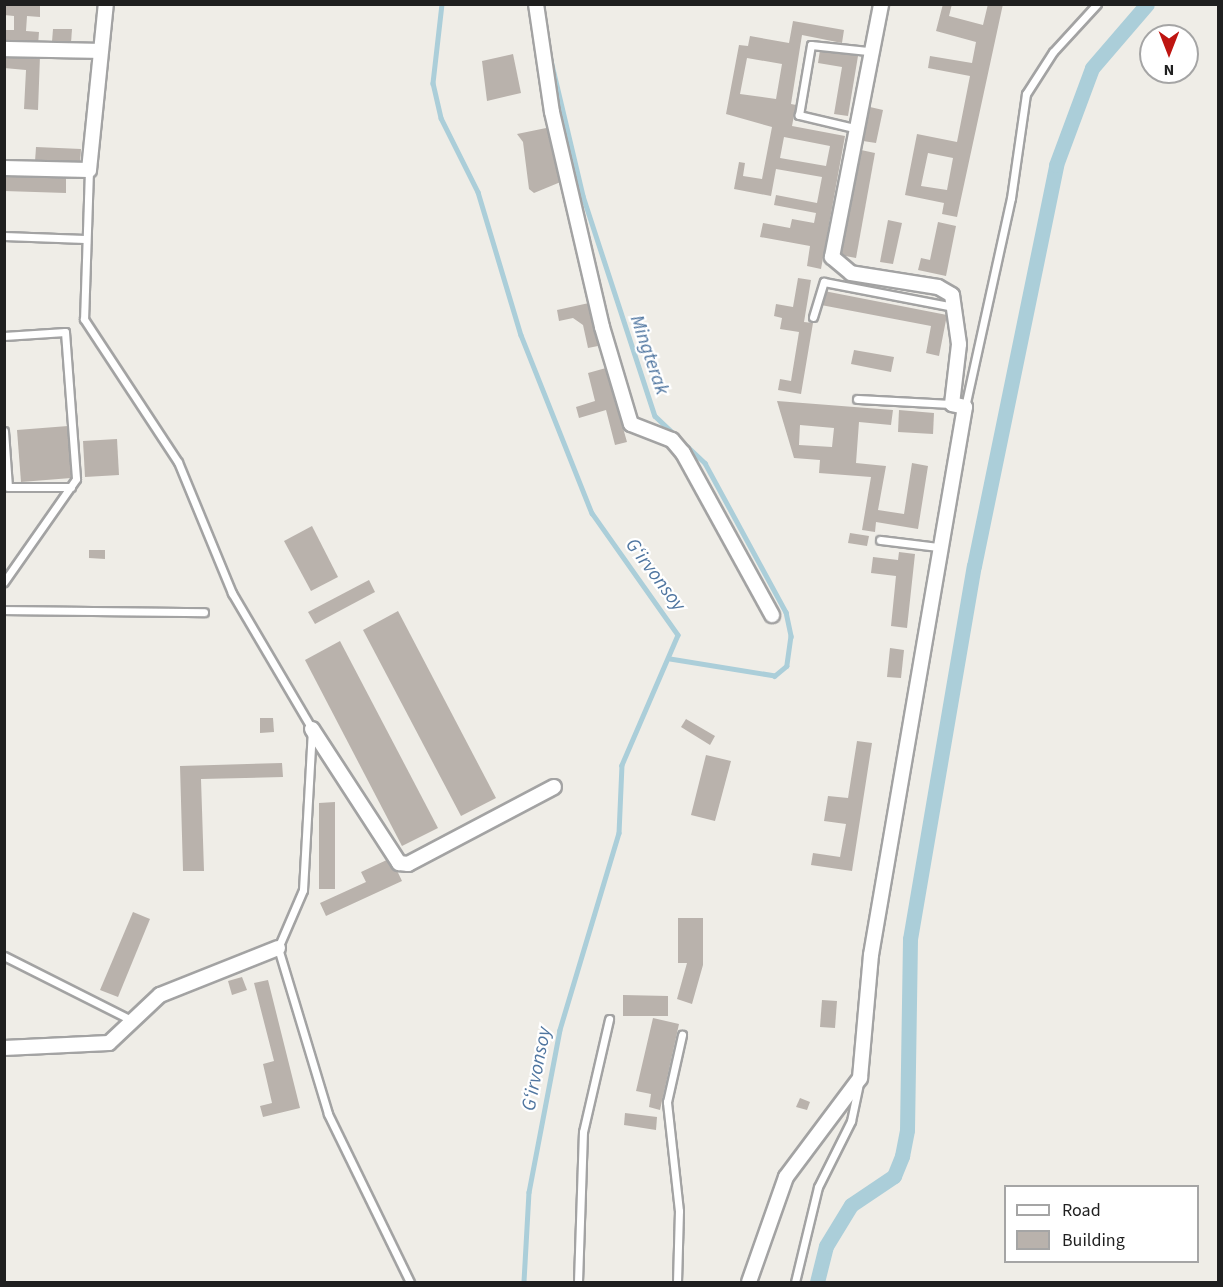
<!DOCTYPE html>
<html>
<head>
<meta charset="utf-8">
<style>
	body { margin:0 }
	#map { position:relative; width:1223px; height:1287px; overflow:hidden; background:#efede7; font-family:"Source Sans 3",sans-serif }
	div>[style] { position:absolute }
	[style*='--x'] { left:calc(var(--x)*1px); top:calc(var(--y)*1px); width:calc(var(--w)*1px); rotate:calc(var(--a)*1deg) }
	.stream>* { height:4.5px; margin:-2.25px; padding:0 2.25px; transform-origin:2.25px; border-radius:2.25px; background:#abced9 }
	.canal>* { height:15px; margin:-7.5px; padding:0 7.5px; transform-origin:7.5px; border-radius:7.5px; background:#abced9 }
	.building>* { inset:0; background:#b9b2ac }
	.roads { filter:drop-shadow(2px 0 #a3a3a3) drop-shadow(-2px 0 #a3a3a3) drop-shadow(0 2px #a3a3a3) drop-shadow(0 -2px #a3a3a3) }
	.service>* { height:7px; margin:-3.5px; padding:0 3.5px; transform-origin:3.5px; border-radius:3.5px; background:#fff }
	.minor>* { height:14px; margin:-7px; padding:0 7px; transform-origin:7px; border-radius:7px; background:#fff }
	span { translate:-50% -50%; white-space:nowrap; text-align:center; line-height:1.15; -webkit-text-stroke:4.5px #fff; paint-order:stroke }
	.water-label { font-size:20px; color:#5076a0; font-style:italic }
	.frame { position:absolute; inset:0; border:6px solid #1f1f1f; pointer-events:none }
	.legend { position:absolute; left:1004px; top:1185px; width:195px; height:78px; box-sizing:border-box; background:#fff; border:2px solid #a5a5a5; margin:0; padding:8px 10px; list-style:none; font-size:18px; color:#1f1f1f }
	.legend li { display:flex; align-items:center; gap:12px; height:30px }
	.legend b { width:30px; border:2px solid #a5a5a5 }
	.north { position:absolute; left:1139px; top:24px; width:60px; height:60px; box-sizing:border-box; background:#fff; border:2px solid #a5a5a5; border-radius:50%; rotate:180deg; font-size:16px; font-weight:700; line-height:24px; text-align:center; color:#1f1f1f }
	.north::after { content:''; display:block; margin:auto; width:21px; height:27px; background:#be1511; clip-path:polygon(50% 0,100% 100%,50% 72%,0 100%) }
</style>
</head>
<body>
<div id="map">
	<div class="stream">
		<div style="--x:442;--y:4;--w:80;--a:96.5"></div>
		<div style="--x:433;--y:83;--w:36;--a:77"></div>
		<div style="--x:441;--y:118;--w:83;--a:63.4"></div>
		<div style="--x:478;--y:192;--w:149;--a:73.3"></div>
		<div style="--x:521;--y:335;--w:192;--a:68.3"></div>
		<div style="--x:592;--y:513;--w:149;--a:54.8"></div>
		<div style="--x:678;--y:635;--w:142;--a:113.3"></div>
		<div style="--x:622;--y:765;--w:68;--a:92.5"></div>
		<div style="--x:619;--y:833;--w:206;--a:106.7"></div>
		<div style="--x:560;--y:1030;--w:165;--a:100.8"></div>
		<div style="--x:529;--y:1192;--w:90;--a:93.2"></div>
		<div style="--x:550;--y:56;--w:144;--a:76.7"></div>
		<div style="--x:583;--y:196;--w:231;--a:71.9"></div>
		<div style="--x:655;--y:416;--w:69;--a:43.2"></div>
		<div style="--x:705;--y:463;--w:170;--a:61.5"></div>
		<div style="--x:786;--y:612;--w:25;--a:78"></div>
		<div style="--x:791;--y:636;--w:30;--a:98"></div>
		<div style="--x:787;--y:666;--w:16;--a:140"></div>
		<div style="--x:775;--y:676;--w:106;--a:-170.8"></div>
	</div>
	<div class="canal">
		<div style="--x:817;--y:1282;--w:37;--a:-76"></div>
		<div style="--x:826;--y:1246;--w:48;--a:-58.6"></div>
		<div style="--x:851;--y:1205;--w:52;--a:-34"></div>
		<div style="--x:894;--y:1176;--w:22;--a:-68"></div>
		<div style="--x:902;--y:1156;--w:26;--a:-79"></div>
		<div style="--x:907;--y:1130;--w:191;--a:-89.1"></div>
		<div style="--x:910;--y:939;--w:378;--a:-80.3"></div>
		<div style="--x:974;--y:566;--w:409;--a:-78.4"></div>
		<div style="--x:1056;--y:165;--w:103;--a:-69.6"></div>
		<div style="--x:1092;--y:68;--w:84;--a:-49.3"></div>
	</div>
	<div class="building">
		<div style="clip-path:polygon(4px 4px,40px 4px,40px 17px,27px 16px,26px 31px,39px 32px,38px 46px,4px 44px,4px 30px,14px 30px,14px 16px,4px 15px)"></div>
		<div style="clip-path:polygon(evenodd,943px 4px,952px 4px,949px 16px,983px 25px,988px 4px,1003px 4px,957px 217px,942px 214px,944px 203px,905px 195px,917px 134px,957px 142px,970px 76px,928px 68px,930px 56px,972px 63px,976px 42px,936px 31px,943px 4px,928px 153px,953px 158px,947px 190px,921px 186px,928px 153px)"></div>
		<div style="clip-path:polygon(evenodd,793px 21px,844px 30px,842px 43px,802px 35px,791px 104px,796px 105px,792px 126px,845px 136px,821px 269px,807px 266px,810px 246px,760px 237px,763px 223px,790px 228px,792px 219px,814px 223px,816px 213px,774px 205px,776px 195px,817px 203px,822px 177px,776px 169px,771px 196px,734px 189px,739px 162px,745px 163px,743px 176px,762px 179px,772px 127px,726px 114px,739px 45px,748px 46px,750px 36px,789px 43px,793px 21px,747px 58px,782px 64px,776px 99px,740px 94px,747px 58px,793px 21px,784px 137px,830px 146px,826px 166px,780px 158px,784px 137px)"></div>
		<div style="clip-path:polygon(53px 29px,72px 29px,71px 43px,52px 42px)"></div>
		<div style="clip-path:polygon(820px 50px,858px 56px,848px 116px,834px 114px,842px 67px,818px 63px)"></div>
		<div style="clip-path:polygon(4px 54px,40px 56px,38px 110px,24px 109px,26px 70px,4px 68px)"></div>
		<div style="clip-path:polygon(513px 54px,521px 93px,487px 101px,482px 61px)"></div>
		<div style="clip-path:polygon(870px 107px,883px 110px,876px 143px,863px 141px)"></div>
		<div style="clip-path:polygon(551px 127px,563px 181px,534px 193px,529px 189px,523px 142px,517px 134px)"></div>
		<div style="clip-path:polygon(36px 147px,81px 149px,80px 164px,35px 162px)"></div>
		<div style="clip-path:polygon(861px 150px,875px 153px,856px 258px,840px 255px)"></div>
		<div style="clip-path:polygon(4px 174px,66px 176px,66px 193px,4px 191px)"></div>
		<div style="clip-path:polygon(888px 220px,902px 223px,893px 264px,880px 262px)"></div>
		<div style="clip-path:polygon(938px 222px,956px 226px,946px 276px,918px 270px,921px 258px,930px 260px)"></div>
		<div style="clip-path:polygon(798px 278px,811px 280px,804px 322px,813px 323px,801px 394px,778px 390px,780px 379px,791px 381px,799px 332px,780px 329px,782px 318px,774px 316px,776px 304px,793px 307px)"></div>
		<div style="clip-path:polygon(824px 291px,947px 315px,939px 356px,926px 353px,931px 326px,821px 305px)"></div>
		<div style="clip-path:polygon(589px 303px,598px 346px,588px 348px,583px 325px,573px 318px,559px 321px,557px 310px)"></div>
		<div style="clip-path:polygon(854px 350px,894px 357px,891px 372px,851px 364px)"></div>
		<div style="clip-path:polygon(606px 368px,627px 442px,615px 445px,606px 410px,579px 418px,576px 407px,595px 401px,588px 373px)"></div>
		<div style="clip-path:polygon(evenodd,777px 401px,893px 410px,891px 425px,859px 422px,856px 463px,886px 466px,878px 510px,904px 514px,912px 463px,928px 466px,918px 529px,876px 522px,875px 532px,862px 530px,871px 477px,819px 473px,820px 460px,794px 458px,777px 401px,800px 425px,834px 428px,832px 447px,799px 445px,800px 425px)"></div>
		<div style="clip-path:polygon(899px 410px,934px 413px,933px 434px,898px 432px)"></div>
		<div style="clip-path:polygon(68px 426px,71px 478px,21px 482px,17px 430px)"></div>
		<div style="clip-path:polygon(117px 439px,119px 475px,85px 477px,83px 441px)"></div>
		<div style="clip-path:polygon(312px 526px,338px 577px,311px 591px,284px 541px)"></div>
		<div style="clip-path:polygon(850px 533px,869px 536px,867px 546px,848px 543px)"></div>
		<div style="clip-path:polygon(89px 550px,105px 550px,105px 559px,89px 558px)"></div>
		<div style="clip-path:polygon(899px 552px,915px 554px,907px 628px,891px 626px,896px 576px,871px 573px,873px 557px,898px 560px)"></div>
		<div style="clip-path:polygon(369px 580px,375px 592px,315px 624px,308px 612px)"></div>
		<div style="clip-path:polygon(398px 611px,496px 798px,461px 816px,363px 630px)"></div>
		<div style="clip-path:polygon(340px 641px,438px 828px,402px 846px,305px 660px)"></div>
		<div style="clip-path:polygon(890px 648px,904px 650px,901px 678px,887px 677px)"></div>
		<div style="clip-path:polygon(260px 718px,273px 718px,274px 732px,260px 733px)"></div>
		<div style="clip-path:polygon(686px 719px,715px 736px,710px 745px,681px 727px)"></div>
		<div style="clip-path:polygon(857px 741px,872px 743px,852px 871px,811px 865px,813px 853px,840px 857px,846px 824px,824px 821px,828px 796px,848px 798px)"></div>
		<div style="clip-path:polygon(706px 755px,731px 761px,715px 821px,691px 815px)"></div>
		<div style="clip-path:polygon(282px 763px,283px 777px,201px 779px,204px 871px,183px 871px,180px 766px)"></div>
		<div style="clip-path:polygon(335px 802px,335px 889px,319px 889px,319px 803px)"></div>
		<div style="clip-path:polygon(391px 858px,402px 881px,326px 916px,320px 903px,366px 882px,361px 872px)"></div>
		<div style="clip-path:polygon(133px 912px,150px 919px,118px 997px,100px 990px)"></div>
		<div style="clip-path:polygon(678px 918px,703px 918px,703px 965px,692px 1004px,677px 999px,687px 963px,678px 963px)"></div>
		<div style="clip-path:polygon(242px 977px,247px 990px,232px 995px,228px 981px)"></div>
		<div style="clip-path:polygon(268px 980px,300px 1108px,263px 1117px,260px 1106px,272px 1103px,263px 1064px,274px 1061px,254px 983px)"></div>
		<div style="clip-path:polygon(623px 995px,668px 996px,668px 1016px,623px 1016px)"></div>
		<div style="clip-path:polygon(822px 1000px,837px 1001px,835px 1028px,820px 1027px)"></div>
		<div style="clip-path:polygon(653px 1018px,679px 1024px,660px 1110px,649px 1107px,651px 1094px,636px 1091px)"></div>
		<div style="clip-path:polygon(800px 1098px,810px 1102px,807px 1110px,796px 1107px)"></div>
		<div style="clip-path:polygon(625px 1113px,657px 1117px,656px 1130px,624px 1125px)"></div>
	</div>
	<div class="roads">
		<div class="service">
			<div style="--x:854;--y:128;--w:57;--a:-166.7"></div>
			<div style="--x:799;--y:115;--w:71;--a:-80.3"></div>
			<div style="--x:811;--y:45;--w:57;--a:6"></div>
			<div style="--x:89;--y:170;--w:149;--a:91.9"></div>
			<div style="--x:84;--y:319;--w:171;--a:56.7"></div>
			<div style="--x:178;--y:462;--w:142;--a:67.6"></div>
			<div style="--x:232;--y:593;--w:158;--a:59.5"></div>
			<div style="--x:312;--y:729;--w:161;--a:93.2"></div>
			<div style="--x:303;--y:890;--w:63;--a:113.3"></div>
			<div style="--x:278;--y:948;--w:173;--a:73.2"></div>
			<div style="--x:328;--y:1114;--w:187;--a:64"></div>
			<div style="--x:4;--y:236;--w:81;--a:2.1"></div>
			<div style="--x:813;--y:317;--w:37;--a:-73"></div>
			<div style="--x:824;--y:282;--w:132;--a:10.9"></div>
			<div style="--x:4;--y:336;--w:61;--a:-3.8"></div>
			<div style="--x:65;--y:332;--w:147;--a:85.7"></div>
			<div style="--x:76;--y:479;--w:126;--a:125"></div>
			<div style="--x:857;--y:399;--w:95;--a:3"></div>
			<div style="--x:965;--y:407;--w:214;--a:-77.6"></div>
			<div style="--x:1011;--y:198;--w:105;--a:-81.8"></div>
			<div style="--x:1026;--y:94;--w:50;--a:-57.3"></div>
			<div style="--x:1053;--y:52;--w:65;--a:-47.5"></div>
			<div style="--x:4;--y:431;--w:56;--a:85.9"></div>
			<div style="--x:8;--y:487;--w:63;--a:0"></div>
			<div style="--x:880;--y:540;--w:59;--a:6.8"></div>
			<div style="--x:4;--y:610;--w:200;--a:0.6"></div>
			<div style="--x:4;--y:956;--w:142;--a:26.7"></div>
			<div style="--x:578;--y:1282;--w:150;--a:-88.1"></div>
			<div style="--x:583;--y:1132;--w:116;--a:-77"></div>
			<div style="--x:677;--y:1282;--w:71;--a:-88.4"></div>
			<div style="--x:679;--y:1211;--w:110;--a:-96.3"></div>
			<div style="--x:667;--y:1102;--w:69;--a:-77.4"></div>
			<div style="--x:795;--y:1282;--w:98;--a:-76.4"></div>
			<div style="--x:818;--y:1187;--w:74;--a:-63.4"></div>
			<div style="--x:851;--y:1121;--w:35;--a:-78"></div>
		</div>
		<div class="minor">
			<div style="--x:536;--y:4;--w:109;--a:81.6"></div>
			<div style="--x:552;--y:112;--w:221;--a:76.9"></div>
			<div style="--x:602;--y:327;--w:101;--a:73.4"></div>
			<div style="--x:631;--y:424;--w:44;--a:21.3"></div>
			<div style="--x:672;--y:440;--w:17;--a:50"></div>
			<div style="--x:683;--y:453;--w:185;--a:61.2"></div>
			<div style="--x:4;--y:49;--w:93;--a:1.2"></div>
			<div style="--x:4;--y:168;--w:85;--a:1.3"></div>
			<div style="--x:89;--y:170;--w:167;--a:-84.2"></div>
			<div style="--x:312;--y:729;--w:160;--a:57"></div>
			<div style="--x:399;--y:863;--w:9;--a:6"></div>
			<div style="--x:408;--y:864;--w:165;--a:-27.8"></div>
			<div style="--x:4;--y:1048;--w:105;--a:-2.7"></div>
			<div style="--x:109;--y:1043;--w:70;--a:-43.3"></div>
			<div style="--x:160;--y:995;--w:127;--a:-21.7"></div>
			<div style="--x:749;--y:1282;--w:111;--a:-70.6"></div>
			<div style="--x:786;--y:1177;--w:124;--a:-53.2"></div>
			<div style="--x:860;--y:1078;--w:123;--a:-84.9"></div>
			<div style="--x:871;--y:955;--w:556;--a:-80.27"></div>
			<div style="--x:965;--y:407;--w:13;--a:-167"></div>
			<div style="--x:952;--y:404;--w:60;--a:-83.3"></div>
			<div style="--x:959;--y:344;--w:49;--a:-98.1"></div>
			<div style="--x:952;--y:295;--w:16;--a:-150"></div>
			<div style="--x:938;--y:287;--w:88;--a:-170.9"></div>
			<div style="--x:851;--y:273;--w:25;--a:-140"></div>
			<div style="--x:832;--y:257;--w:258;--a:-79"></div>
		</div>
	</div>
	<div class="water-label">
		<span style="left:649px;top:355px;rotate:71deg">Mingterak</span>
		<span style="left:655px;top:575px;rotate:53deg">G‘irvonsoy</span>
		<span style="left:537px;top:1069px;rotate:-79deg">G‘irvonsoy</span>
	</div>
	<div class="frame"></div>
	<ul class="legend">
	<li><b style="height:8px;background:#fff"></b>Road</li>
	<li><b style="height:16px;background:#b9b2ac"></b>Building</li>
	</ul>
	<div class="north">N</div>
</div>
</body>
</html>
